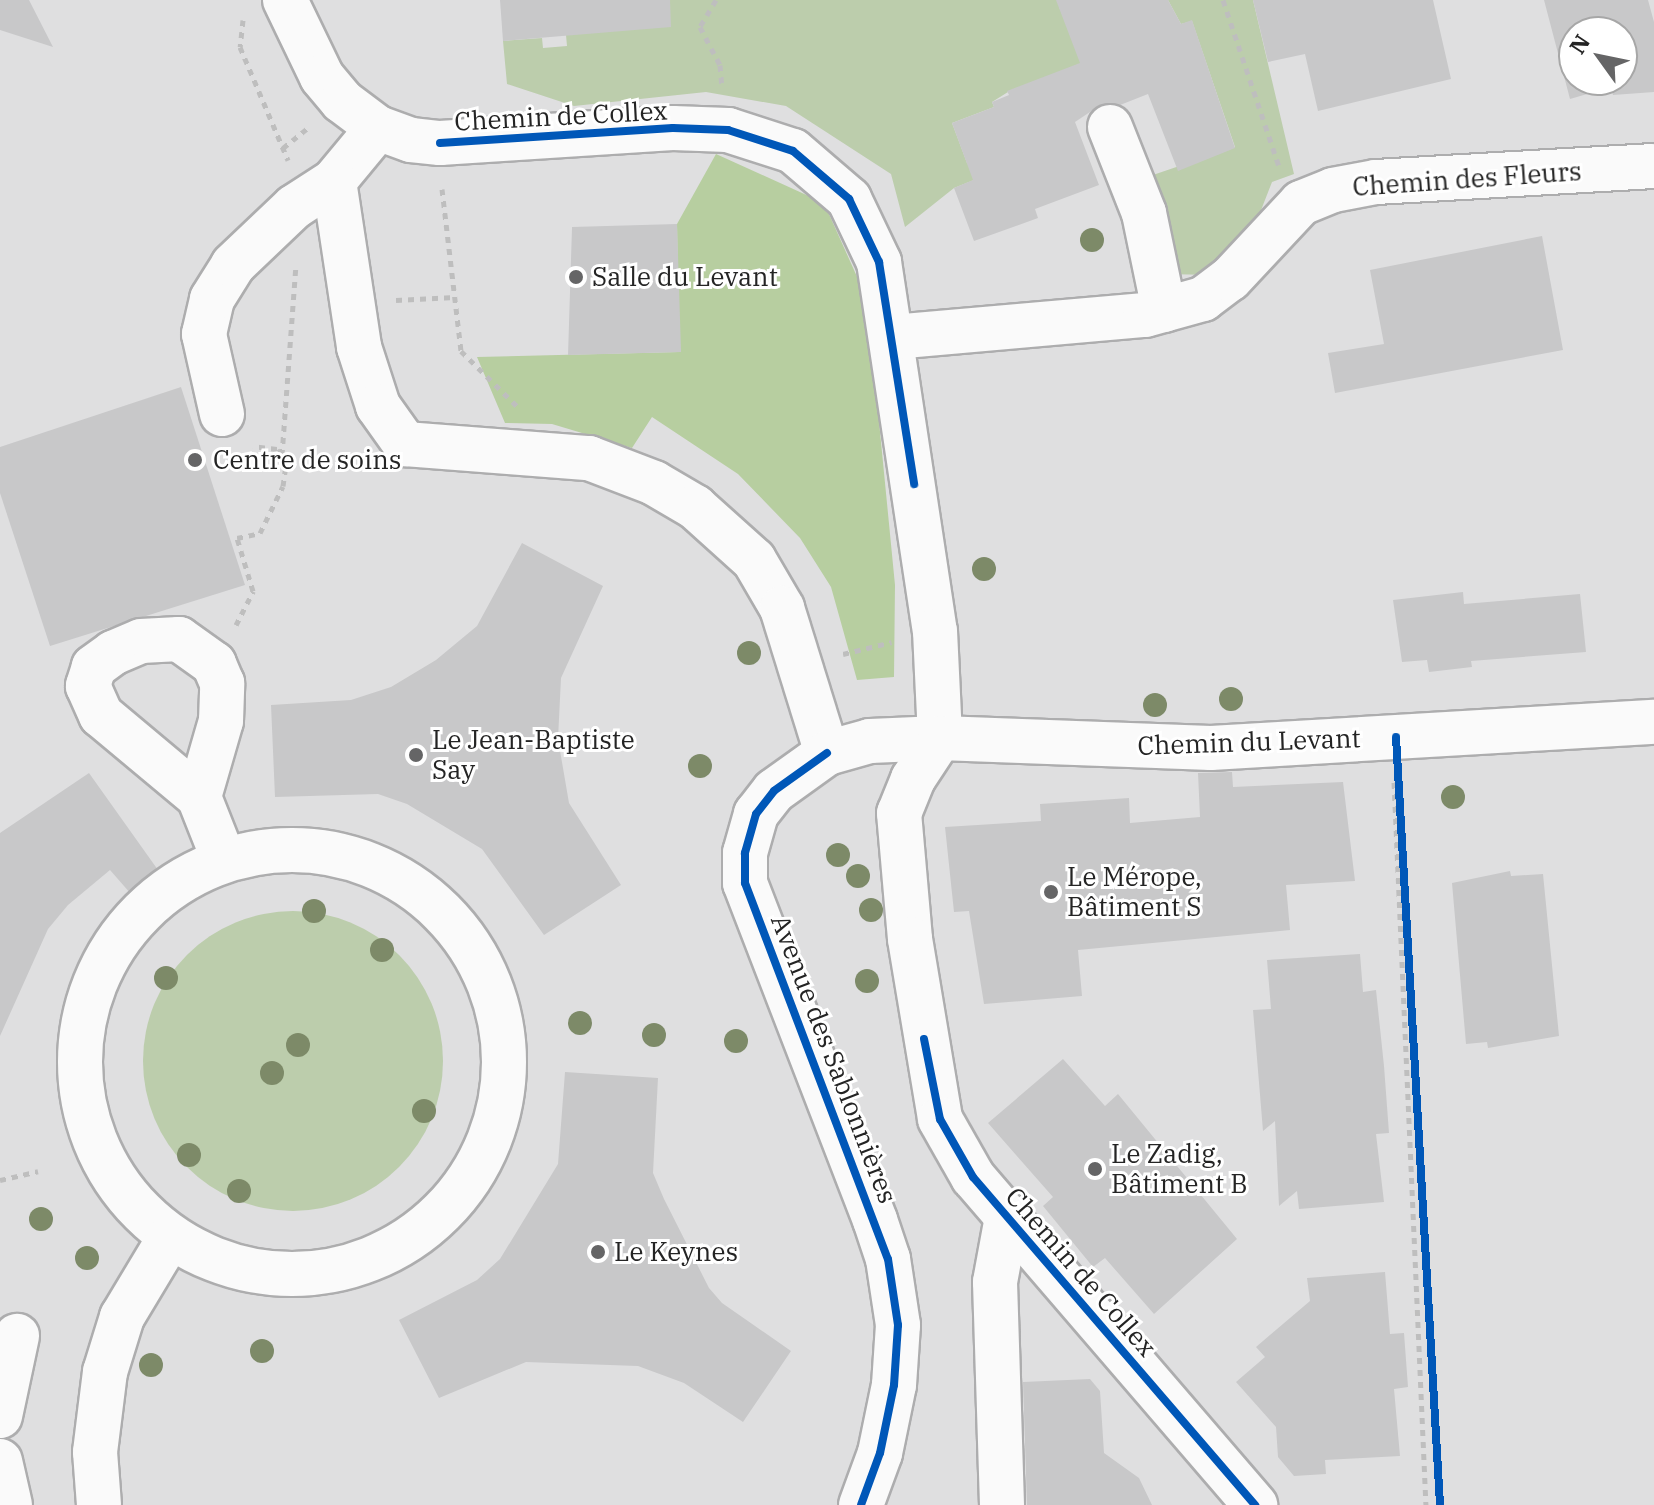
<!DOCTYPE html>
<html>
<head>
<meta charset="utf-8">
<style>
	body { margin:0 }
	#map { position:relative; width:1654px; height:1505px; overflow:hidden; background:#dfdfe0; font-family:"IBM Plex Serif",serif }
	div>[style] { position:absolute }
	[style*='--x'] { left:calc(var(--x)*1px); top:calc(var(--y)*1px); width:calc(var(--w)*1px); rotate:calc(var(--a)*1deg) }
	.green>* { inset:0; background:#bccdac }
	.round { border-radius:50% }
	.forest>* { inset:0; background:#b7cea0 }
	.building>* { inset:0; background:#c8c8c9 }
	.path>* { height:5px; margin-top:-2.5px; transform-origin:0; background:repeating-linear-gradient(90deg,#bebebe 0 6px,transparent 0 12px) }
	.roads { filter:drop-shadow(2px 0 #adadae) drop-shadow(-2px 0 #adadae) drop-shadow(0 2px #adadae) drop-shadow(0 -2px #adadae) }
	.minor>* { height:44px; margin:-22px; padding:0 22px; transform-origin:22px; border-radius:22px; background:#fafafa }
	.minor>.ring { margin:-22px; padding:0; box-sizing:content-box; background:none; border:44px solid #fafafa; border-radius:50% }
	.cycleway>* { height:8px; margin:-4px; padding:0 4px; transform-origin:4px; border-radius:4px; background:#0057b8 }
	.trees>* { width:24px; height:24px; margin:-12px; border-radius:50%; background:#7d8a68 }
	.dots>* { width:22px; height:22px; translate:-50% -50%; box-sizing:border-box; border:4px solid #fff; border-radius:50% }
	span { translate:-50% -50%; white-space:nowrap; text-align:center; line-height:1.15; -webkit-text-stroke:6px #fff; paint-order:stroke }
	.street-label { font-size:26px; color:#242424 }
	.poi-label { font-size:26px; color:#242424 }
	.left { translate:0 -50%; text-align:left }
	.north { position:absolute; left:1558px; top:16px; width:80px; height:80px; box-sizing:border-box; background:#fff; border:2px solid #a7a7a7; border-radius:50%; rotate:303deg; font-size:22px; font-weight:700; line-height:32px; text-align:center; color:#242424 }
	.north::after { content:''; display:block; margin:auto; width:28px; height:36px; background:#656566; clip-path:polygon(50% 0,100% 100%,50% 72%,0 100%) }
</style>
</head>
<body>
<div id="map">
	<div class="green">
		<div style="clip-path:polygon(665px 0,1076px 0,1059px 7px,1085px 62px,1008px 92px,992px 102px,994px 107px,952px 123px,967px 163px,979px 178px,954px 188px,905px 227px,891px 174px,786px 106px,706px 92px,574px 106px,507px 84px,503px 41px,542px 38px,543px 48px,567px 46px,566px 35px)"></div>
		<div style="clip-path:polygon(1168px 0,1253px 0,1294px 174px,1272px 182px,1249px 241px,1214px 275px,1164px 274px,1150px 176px,1235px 147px,1192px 21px,1181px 24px)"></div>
		<div class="round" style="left:143px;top:911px;width:300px;height:300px"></div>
	</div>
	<div class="forest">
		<div style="clip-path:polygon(716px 154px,824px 203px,867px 299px,895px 585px,894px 677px,857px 680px,831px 587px,800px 538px,738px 474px,652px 417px,632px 448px,552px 424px,505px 423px,477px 357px,679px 352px,677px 224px)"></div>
	</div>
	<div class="building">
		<div style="clip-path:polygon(0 0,29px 0,53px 47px,0 30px)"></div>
		<div style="clip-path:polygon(500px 0,670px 0,671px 27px,503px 41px)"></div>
		<div style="clip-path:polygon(1056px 0,1168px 0,1181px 24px,1192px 20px,1235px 148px,1178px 171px,1148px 94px,1120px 105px,1102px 104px,1075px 122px,1099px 185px,1035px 209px,1038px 218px,974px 241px,954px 188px,973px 180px,952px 123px,994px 107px,992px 102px,1009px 95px,1007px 91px,1080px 63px)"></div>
		<div style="clip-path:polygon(1253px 0,1433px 0,1451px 79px,1318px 111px,1305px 54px,1268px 62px)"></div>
		<div style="clip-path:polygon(evenodd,1544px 0,1648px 0,1654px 22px,1654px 92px,1613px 95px,1611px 87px,1570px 99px,1544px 0,1574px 32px,1622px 32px,1622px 80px,1574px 80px,1574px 32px)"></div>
		<div style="clip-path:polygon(677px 224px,681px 352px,568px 355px,572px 227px)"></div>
		<div style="clip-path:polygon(1542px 236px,1563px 350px,1335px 393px,1328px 353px,1384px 344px,1370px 270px)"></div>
		<div style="clip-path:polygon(181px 387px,245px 585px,50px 646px,0 493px,0 447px)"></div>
		<div style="clip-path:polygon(522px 543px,603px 586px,561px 678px,558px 739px,569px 803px,621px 885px,544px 935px,482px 849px,407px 804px,378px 794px,275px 797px,271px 705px,351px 700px,391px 687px,436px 660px,477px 626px)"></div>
		<div style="clip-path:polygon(1463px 592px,1464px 604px,1580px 594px,1586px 652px,1471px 661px,1472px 667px,1429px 672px,1427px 660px,1402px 662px,1393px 600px)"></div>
		<div style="clip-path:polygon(1232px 772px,1233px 787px,1343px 782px,1355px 881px,1286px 885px,1290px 930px,1078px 950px,1082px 996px,984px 1004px,969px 911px,954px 912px,945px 827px,1041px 821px,1040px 804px,1129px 798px,1130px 823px,1200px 817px,1198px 773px)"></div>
		<div style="clip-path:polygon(89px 773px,158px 870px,131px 894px,110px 870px,68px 905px,48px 929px,0 1036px,0 833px)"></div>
		<div style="clip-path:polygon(1510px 871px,1511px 876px,1543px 874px,1559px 1036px,1488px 1048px,1487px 1042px,1466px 1044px,1452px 883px)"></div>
		<div style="clip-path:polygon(1360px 954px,1363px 992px,1376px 990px,1384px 1066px,1389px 1133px,1376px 1134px,1384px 1202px,1299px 1209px,1297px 1191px,1279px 1206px,1275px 1121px,1263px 1131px,1253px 1010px,1271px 1009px,1267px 960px)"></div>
		<div style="clip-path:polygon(1063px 1059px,1105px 1106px,1118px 1094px,1237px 1239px,1154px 1314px,1105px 1258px,1093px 1267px,1043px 1206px,1053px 1197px,988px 1123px)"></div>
		<div style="clip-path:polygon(565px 1072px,658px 1078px,653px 1173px,664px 1199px,709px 1288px,722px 1303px,791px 1351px,743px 1422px,684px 1383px,638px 1366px,526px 1362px,439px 1398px,399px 1320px,477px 1280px,500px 1259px,558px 1164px)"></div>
		<div style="clip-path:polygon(1385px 1272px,1390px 1334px,1404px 1333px,1408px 1387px,1394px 1389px,1400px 1456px,1325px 1460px,1326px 1474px,1294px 1476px,1278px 1457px,1276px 1427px,1236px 1382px,1265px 1357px,1256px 1347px,1310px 1301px,1307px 1278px)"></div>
		<div style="clip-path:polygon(1090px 1379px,1100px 1391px,1104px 1453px,1139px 1478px,1152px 1505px,1027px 1505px,1023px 1382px)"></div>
	</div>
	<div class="path">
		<div style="--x:716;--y:0;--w:31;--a:121"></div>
		<div style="--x:700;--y:27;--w:43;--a:62.2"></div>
		<div style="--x:720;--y:65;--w:21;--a:85"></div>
		<div style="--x:1223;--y:0;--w:175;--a:71.4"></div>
		<div style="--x:243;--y:20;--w:27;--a:96"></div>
		<div style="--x:240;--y:47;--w:123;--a:67"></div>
		<div style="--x:283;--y:148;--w:32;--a:-39"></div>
		<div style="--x:442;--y:189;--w:163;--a:83.3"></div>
		<div style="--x:461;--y:351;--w:78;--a:44.5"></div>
		<div style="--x:396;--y:300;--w:59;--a:-2.9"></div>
		<div style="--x:282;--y:455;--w:190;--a:-85.8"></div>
		<div style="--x:236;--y:625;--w:38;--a:-63"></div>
		<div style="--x:253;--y:591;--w:55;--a:-106.8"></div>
		<div style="--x:237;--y:538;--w:24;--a:-12"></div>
		<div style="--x:260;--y:533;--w:52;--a:-63.9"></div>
		<div style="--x:283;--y:486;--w:22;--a:-82"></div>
		<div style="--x:286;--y:464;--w:17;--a:-121"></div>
		<div style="--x:277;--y:449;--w:24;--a:-173"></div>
		<div style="--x:843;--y:654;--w:50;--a:-13.8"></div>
		<div style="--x:1394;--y:782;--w:724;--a:87.47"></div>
		<div style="--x:0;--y:1180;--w:39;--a:-13"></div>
	</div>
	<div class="roads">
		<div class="minor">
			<div style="--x:285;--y:0;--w:85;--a:64.3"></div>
			<div style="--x:322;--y:77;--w:31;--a:50"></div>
			<div style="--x:342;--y:101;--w:45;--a:36.9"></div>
			<div style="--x:378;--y:128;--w:35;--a:20"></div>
			<div style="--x:411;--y:140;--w:29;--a:6"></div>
			<div style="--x:440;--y:143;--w:233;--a:-3.7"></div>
			<div style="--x:673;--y:128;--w:55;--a:2.1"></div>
			<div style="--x:728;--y:130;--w:68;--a:17.9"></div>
			<div style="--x:793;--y:151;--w:74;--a:40.6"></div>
			<div style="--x:849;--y:199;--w:70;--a:64.5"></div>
			<div style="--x:879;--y:262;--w:373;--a:81.4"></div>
			<div style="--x:935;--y:631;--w:107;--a:87.3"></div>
			<div style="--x:940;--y:738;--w:49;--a:123.4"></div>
			<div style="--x:913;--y:779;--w:37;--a:112"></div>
			<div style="--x:899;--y:813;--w:126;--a:85"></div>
			<div style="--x:910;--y:939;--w:182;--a:80.5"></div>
			<div style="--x:940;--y:1119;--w:67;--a:60.4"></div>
			<div style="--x:973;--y:1177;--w:433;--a:49.3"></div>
			<div style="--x:1110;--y:127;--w:92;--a:68.4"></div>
			<div style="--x:1144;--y:213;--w:99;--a:78.3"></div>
			<div style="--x:378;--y:128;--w:69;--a:129.7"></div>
			<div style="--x:334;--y:181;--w:168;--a:81.4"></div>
			<div style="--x:359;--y:347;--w:62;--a:72.1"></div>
			<div style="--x:378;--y:406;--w:47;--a:54.6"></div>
			<div style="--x:405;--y:444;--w:185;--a:4.4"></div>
			<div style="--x:589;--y:458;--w:70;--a:21"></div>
			<div style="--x:654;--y:483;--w:48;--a:30.3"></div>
			<div style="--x:695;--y:507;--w:79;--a:41.9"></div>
			<div style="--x:754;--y:560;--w:56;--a:59.7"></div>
			<div style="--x:782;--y:608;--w:152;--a:72.8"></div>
			<div style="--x:893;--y:337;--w:253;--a:-5"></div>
			<div style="--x:1145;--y:315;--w:60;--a:-15.4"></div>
			<div style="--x:1203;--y:299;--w:34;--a:-37"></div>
			<div style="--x:1230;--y:279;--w:104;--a:-46.9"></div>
			<div style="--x:1301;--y:203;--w:35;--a:-22"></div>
			<div style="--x:1333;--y:190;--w:44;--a:-10.5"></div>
			<div style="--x:1376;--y:182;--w:278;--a:-3.3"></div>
			<div style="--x:222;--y:414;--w:82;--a:-102.7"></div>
			<div style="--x:204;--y:334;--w:36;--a:-77"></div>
			<div style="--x:212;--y:299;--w:40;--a:-58"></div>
			<div style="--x:233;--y:265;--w:84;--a:-43.6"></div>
			<div style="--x:294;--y:207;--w:48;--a:-33"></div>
			<div style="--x:199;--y:797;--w:79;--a:-73.9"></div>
			<div style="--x:221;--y:721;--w:38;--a:-88"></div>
			<div style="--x:222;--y:683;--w:21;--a:-113"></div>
			<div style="--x:214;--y:664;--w:43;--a:-144.5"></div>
			<div style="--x:179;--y:639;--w:38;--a:177"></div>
			<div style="--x:141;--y:641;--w:30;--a:157"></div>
			<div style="--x:113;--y:653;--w:24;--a:144"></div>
			<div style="--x:94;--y:667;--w:20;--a:108"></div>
			<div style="--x:88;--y:686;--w:32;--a:66"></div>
			<div style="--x:101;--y:715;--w:128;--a:39.9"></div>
			<div style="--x:199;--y:797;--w:68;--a:68.4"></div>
			<div class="ring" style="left:80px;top:850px;width:380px;height:380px"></div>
			<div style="--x:0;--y:1416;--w:82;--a:-78"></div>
			<div style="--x:0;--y:1461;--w:45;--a:77.2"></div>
			<div style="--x:99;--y:1505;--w:53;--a:-94.3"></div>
			<div style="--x:95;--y:1452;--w:81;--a:-82.9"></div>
			<div style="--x:105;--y:1372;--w:58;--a:-72.8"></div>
			<div style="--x:122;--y:1317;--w:93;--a:-59"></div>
			<div style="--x:861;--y:1505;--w:55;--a:-69.9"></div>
			<div style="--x:880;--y:1453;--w:69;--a:-78.4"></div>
			<div style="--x:894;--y:1385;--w:60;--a:-86.2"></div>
			<div style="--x:898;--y:1325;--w:67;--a:-98.6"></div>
			<div style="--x:888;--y:1259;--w:41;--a:-108.4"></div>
			<div style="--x:875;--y:1220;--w:361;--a:-111.1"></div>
			<div style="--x:745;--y:883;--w:30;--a:-90"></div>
			<div style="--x:745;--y:853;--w:41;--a:-74.2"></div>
			<div style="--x:756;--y:814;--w:29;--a:-52"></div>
			<div style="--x:774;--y:791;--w:65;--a:-35.6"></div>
			<div style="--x:827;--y:753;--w:45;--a:-15.6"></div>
			<div style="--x:870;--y:741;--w:70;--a:-2.5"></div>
			<div style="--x:940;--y:738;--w:271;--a:2.1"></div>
			<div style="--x:1211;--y:748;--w:444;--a:-3.4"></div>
			<div style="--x:1002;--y:1505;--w:223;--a:-91.8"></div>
			<div style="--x:995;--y:1282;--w:66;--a:-79.5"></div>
		</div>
	</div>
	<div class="cycleway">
		<div style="--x:440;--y:143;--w:233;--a:-3.7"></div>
		<div style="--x:673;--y:128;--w:55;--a:2.1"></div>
		<div style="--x:728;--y:130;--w:68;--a:17.9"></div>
		<div style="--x:793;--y:151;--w:74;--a:40.6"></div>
		<div style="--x:849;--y:199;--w:70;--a:64.5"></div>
		<div style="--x:879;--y:262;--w:225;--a:81"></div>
		<div style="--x:1396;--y:737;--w:769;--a:86.72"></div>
		<div style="--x:827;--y:753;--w:65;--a:144.4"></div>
		<div style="--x:774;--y:791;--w:29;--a:128"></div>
		<div style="--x:756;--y:814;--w:41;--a:105.8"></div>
		<div style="--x:745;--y:853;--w:30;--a:90"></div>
		<div style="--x:745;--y:883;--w:402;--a:69.2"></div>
		<div style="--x:888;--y:1259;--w:67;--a:81.4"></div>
		<div style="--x:898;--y:1325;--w:60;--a:93.8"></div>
		<div style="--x:894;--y:1385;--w:69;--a:101.6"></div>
		<div style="--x:880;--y:1453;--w:55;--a:110.1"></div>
		<div style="--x:924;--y:1039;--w:82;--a:78.7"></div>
		<div style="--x:940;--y:1119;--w:67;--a:60.4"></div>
		<div style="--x:973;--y:1177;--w:433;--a:49.3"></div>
	</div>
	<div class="trees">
		<div style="left:1092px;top:240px"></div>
		<div style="left:984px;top:569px"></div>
		<div style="left:749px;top:653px"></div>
		<div style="left:1231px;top:699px"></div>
		<div style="left:1155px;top:705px"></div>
		<div style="left:700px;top:766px"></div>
		<div style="left:1453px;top:797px"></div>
		<div style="left:838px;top:855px"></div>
		<div style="left:858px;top:876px"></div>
		<div style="left:871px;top:910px"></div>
		<div style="left:314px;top:911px"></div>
		<div style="left:382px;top:950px"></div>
		<div style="left:166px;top:978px"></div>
		<div style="left:867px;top:981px"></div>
		<div style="left:580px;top:1023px"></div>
		<div style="left:654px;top:1035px"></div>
		<div style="left:736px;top:1041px"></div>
		<div style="left:298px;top:1045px"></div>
		<div style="left:272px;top:1073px"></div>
		<div style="left:424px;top:1111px"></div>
		<div style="left:189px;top:1155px"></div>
		<div style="left:239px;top:1191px"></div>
		<div style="left:41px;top:1219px"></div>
		<div style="left:87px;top:1258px"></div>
		<div style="left:262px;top:1351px"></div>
		<div style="left:151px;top:1365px"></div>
	</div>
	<div class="dots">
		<div style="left:576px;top:277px;background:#656566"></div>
		<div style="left:195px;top:460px;background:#656566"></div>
		<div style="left:416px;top:755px;background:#656566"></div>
		<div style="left:1051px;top:892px;background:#656566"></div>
		<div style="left:1095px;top:1169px;background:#656566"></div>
		<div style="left:598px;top:1252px;background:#656566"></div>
	</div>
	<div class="street-label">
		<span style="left:561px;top:116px;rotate:-3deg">Chemin de Collex</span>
		<span style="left:1467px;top:179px;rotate:-4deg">Chemin des Fleurs</span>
		<span style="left:1249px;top:742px;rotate:-2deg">Chemin du Levant</span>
		<span style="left:834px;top:1059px;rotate:69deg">Avenue des Sablonnières</span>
		<span style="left:1081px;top:1272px;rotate:49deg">Chemin de Collex</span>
	</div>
	<div class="poi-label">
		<span class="left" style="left:592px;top:277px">Salle du Levant</span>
		<span class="left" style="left:213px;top:460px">Centre de soins</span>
		<span class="left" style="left:432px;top:755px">Le Jean-Baptiste<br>Say</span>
		<span class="left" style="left:1067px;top:892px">Le Mérope,<br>Bâtiment S</span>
		<span class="left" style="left:1111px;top:1169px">Le Zadig,<br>Bâtiment B</span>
		<span class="left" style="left:614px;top:1252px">Le Keynes</span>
	</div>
	<div class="north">N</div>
</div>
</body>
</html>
